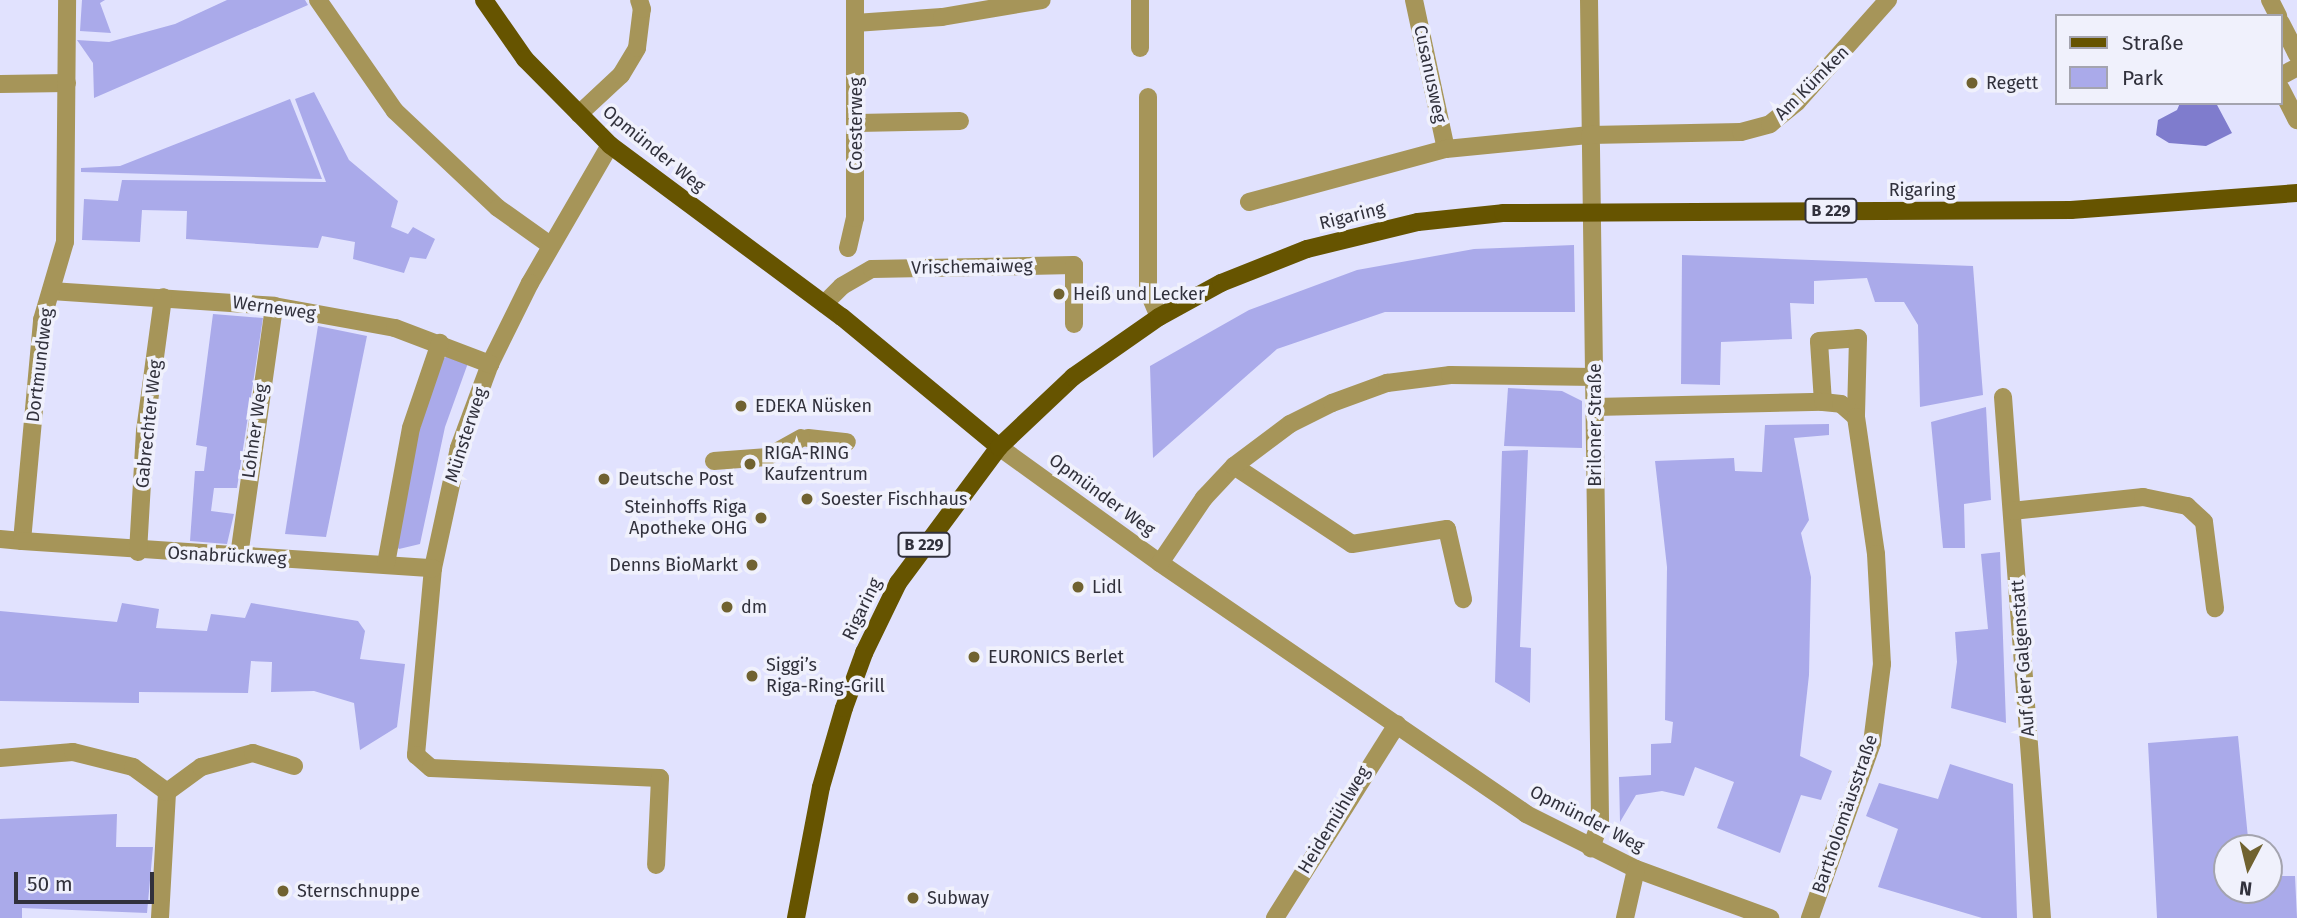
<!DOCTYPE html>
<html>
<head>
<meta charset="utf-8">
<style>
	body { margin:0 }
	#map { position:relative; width:2297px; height:918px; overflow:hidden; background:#e1e2fe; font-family:"Fira Sans",sans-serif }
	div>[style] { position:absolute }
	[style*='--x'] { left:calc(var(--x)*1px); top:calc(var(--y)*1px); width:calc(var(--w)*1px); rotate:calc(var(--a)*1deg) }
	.green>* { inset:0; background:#aaaaea }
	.water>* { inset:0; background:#7f7ccd }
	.minor>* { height:18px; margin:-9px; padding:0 9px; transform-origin:9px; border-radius:9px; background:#a69559 }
	.major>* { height:18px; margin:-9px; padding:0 9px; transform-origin:9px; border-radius:9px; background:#665400 }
	.dots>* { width:19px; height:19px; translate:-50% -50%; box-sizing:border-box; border:4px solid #f0f1fc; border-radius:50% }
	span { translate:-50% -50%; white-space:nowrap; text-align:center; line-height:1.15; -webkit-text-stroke:7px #f0f1fc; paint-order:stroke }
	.shield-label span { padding:2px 5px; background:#f0f1fc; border:2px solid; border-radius:5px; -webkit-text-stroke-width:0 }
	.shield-label { font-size:16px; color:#31313c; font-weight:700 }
	.street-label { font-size:18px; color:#31313c }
	.poi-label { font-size:18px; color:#31313c }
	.left { translate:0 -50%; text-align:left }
	.right { translate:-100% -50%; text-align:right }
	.legend { position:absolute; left:2055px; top:14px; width:228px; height:91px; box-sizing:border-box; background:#f0f1fc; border:2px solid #a4a4af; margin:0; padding:9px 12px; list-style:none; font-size:21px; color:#31313c }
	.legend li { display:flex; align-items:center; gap:14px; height:35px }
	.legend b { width:35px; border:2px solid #a4a4af }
	.north { position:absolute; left:2213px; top:834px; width:70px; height:70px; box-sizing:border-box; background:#f0f1fc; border:2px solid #a4a4af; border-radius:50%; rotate:187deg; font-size:19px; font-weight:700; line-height:28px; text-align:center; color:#31313c }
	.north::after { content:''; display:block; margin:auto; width:24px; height:32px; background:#706230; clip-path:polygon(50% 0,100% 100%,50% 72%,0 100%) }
	.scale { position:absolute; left:14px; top:872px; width:140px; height:32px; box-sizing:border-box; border:4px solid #31313c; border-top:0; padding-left:9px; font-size:21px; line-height:24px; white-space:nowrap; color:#31313c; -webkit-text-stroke:5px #f0f1fc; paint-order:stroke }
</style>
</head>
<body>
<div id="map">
	<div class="green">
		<div style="clip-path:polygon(82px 0,105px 0,100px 3px,111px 33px,80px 31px)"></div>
		<div style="clip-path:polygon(227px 0,305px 0,308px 5px,94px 98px,93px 63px,77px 40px,109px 42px,175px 24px)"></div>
		<div style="clip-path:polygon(314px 92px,349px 160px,398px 201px,391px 227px,408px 234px,413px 227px,435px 239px,426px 259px,410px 257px,404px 273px,353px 259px,355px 242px,322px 236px,318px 248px,186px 239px,187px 211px,142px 210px,140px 242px,82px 240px,84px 199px,118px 201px,122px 180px,326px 182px,295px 99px)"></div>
		<div style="clip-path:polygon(290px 99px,322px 179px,81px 172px,81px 168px,120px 166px)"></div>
		<div style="clip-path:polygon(1574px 245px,1575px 312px,1385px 312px,1277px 349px,1153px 458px,1150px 366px,1249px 310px,1357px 270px,1474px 249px)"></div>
		<div style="clip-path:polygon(1682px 255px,1973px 266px,1983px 395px,1920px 407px,1918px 325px,1904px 302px,1875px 302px,1867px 278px,1814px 281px,1814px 304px,1790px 303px,1792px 339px,1721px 342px,1720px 385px,1681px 384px)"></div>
		<div style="clip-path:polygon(213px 314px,263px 318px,237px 488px,214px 488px,211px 511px,234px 514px,227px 544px,190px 541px,195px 471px,204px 471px,207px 447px,196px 445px)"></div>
		<div style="clip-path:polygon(318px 326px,367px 336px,326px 537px,285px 534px)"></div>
		<div style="clip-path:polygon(449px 355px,468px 363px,445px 427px,420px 544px,399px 549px,393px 541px,408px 471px,439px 361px)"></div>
		<div style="clip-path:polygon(1508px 388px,1562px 391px,1582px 401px,1582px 448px,1504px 446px)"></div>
		<div style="clip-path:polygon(1986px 407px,1991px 500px,1964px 504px,1965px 548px,1943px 548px,1931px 422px)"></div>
		<div style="clip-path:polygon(1829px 424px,1829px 435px,1794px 438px,1809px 520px,1801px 533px,1811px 577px,1809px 675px,1800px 756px,1832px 771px,1821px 800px,1801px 795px,1780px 853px,1717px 828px,1734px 782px,1695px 767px,1684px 796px,1662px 791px,1636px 795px,1620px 822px,1619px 777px,1651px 775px,1651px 744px,1671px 743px,1673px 722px,1665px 720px,1667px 567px,1655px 461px,1734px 458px,1735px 471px,1762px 472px,1765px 425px)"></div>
		<div style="clip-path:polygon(1528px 450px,1520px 647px,1531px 648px,1530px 703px,1495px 682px,1502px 451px)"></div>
		<div style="clip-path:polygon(2000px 552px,2006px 723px,1951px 708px,1957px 662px,1955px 632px,1988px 629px,1981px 554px)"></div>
		<div style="clip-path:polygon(122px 603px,159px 609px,156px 628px,207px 631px,211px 614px,245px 618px,251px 603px,358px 621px,365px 631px,360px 659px,405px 664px,397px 727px,360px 750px,354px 703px,314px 691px,271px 692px,272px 662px,251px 661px,248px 693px,139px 692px,139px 703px,0 701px,0 611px,117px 622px)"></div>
		<div style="clip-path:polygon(2238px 736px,2249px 848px,2227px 848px,2227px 890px,2269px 890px,2269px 876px,2295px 876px,2297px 918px,2157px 918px,2148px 743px)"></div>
		<div style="clip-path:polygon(1950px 764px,2013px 784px,2017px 918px,1982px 918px,1878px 887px,1898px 829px,1866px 816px,1879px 783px,1938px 799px)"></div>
		<div style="clip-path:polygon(117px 814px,116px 847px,153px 847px,147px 913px,22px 908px,22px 918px,0 918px,0 819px)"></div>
	</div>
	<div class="water">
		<div style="clip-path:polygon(2180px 103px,2216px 103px,2232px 133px,2206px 146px,2169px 143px,2156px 135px,2158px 120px,2177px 110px)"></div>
	</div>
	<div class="minor">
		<div style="--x:318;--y:0;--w:135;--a:55.3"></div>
		<div style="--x:395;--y:111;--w:141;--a:43.3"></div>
		<div style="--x:498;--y:208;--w:64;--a:35.4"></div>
		<div style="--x:1140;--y:0;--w:48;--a:90"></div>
		<div style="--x:1414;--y:0;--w:152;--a:77.9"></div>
		<div style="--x:1589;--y:0;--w:823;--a:89.23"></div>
		<div style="--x:1600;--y:823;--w:27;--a:110"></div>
		<div style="--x:2270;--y:0;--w:18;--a:63"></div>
		<div style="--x:855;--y:23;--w:87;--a:-3.9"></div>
		<div style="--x:942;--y:17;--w:101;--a:-9.6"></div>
		<div style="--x:2281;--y:23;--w:36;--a:63"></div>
		<div style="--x:2281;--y:76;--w:18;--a:-29"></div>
		<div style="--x:0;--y:84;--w:67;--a:-0.9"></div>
		<div style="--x:2281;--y:89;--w:35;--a:63"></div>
		<div style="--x:1148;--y:97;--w:194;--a:90"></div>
		<div style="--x:1148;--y:291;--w:28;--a:67"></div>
		<div style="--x:579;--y:114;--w:57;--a:-42.9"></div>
		<div style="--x:621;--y:75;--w:31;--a:-59"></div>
		<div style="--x:637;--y:48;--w:39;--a:-83"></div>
		<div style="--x:642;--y:9;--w:9;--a:-108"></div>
		<div style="--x:857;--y:123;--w:103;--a:-1.1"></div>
		<div style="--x:610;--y:145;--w:160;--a:120.1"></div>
		<div style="--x:530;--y:283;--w:90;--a:116.3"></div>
		<div style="--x:490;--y:364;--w:90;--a:110.3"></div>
		<div style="--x:459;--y:448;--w:123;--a:102.2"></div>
		<div style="--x:433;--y:568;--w:188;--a:95.2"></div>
		<div style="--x:416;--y:755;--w:20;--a:41"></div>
		<div style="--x:431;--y:768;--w:229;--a:2.5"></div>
		<div style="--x:660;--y:778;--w:87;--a:92.6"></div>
		<div style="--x:1249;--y:202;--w:204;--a:-15.1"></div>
		<div style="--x:1446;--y:149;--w:145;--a:-5.6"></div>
		<div style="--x:1590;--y:135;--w:151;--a:-1.1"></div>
		<div style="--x:1741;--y:132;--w:30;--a:-15"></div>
		<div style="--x:1770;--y:124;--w:35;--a:-39"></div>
		<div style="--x:1797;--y:102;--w:137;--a:-48.3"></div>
		<div style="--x:848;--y:248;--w:31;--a:-77"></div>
		<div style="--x:855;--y:218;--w:218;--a:-90"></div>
		<div style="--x:51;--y:291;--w:224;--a:3.8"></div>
		<div style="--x:274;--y:306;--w:123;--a:10.3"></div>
		<div style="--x:395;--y:328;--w:102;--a:20.8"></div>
		<div style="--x:824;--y:304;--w:25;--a:-45"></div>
		<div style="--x:842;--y:286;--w:34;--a:-30"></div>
		<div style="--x:872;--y:269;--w:202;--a:-1.1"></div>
		<div style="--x:1074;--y:265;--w:59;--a:90"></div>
		<div style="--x:2003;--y:397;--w:522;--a:85.72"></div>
		<div style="--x:1823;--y:402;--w:61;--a:-93.8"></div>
		<div style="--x:1819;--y:341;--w:39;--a:-4"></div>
		<div style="--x:1858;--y:338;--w:79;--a:91.5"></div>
		<div style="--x:1595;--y:407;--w:228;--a:-1.3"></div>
		<div style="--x:1823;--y:402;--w:18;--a:6"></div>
		<div style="--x:1841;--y:404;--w:20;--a:41"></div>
		<div style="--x:1856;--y:417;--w:138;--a:81.7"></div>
		<div style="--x:1876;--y:554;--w:110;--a:86.9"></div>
		<div style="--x:1882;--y:664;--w:80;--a:97.2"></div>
		<div style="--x:1872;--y:743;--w:186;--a:109.5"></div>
		<div style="--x:808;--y:438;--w:39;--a:6"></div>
		<div style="--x:999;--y:447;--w:198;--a:35.8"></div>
		<div style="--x:1160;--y:563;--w:444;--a:34.4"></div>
		<div style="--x:1526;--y:814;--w:123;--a:26.6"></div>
		<div style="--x:1636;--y:869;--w:143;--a:20.1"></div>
		<div style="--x:714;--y:461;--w:53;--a:-4.3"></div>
		<div style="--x:767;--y:457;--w:39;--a:-29"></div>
		<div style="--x:1234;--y:466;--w:141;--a:33.5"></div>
		<div style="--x:1352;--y:544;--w:96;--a:-9"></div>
		<div style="--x:1447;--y:529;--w:72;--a:77.1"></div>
		<div style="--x:2012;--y:511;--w:132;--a:-6.1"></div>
		<div style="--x:2143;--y:497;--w:45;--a:11.6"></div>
		<div style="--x:2187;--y:506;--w:23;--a:43"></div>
		<div style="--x:2204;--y:522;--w:87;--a:82.7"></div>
		<div style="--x:0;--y:539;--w:22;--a:5"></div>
		<div style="--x:22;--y:541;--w:222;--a:-84.8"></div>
		<div style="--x:42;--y:320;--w:81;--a:-73.6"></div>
		<div style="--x:65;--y:242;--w:242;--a:-89.5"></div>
		<div style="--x:22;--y:541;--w:412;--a:3.8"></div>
		<div style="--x:138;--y:552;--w:121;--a:-86.7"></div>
		<div style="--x:145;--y:431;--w:135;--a:-82.3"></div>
		<div style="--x:239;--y:556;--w:252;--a:-82"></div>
		<div style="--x:1160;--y:563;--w:78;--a:-55.9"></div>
		<div style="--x:1204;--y:498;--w:44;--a:-46.8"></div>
		<div style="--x:1234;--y:466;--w:70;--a:-36.9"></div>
		<div style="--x:1290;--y:424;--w:47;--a:-26.6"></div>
		<div style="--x:1332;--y:403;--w:59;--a:-20"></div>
		<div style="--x:1387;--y:383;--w:64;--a:-7.2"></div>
		<div style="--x:1450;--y:375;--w:145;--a:0.8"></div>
		<div style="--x:386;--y:564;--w:138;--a:-79.6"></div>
		<div style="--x:411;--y:428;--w:90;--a:-71.2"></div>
		<div style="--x:0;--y:758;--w:73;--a:-4.7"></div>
		<div style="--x:73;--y:752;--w:62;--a:14"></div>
		<div style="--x:133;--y:767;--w:42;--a:36.3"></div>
		<div style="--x:160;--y:918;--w:126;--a:-86.8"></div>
		<div style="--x:167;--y:792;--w:42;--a:-36.3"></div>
		<div style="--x:201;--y:767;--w:54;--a:-15.1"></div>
		<div style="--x:253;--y:753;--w:43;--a:17.6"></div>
		<div style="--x:1275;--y:918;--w:229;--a:-57.8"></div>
		<div style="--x:1625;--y:918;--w:50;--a:-77.3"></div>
	</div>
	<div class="major">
		<div style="--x:484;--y:0;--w:72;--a:55.2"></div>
		<div style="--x:525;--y:59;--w:121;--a:45.3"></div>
		<div style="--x:610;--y:145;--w:289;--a:36.6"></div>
		<div style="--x:842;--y:317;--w:204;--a:39.6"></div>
		<div style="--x:796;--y:918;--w:133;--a:-79.2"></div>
		<div style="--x:821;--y:787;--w:82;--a:-73.8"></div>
		<div style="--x:844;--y:708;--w:59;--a:-70"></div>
		<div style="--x:864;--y:653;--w:78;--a:-64.1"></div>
		<div style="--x:898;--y:583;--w:169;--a:-53.4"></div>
		<div style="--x:999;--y:447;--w:102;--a:-43.4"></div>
		<div style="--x:1073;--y:377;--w:105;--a:-34.9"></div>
		<div style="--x:1159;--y:317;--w:71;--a:-28.7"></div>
		<div style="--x:1221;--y:283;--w:92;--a:-21.6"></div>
		<div style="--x:1307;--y:249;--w:114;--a:-13.7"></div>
		<div style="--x:1418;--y:222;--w:85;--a:-6"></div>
		<div style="--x:1503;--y:213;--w:568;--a:-0.3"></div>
		<div style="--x:2071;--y:210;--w:227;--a:-4.3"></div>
	</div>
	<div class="dots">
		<div style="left:1972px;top:83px;background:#706230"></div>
		<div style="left:1059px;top:294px;background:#706230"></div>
		<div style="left:741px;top:406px;background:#706230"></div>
		<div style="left:750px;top:464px;background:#706230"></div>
		<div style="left:604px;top:479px;background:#706230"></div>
		<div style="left:807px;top:499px;background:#706230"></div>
		<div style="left:761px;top:518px;background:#706230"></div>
		<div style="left:752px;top:565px;background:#706230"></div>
		<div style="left:1078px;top:587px;background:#706230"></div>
		<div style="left:727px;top:607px;background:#706230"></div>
		<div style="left:974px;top:657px;background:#706230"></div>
		<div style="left:752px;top:676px;background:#706230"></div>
		<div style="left:283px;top:891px;background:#706230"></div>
		<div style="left:913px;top:898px;background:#706230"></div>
	</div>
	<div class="shield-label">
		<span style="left:1831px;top:211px">B 229</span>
		<span style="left:924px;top:545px">B 229</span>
	</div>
	<div class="street-label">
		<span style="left:1430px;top:74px;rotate:78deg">Cusanusweg</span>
		<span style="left:1812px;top:83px;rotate:-45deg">Am Kümken</span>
		<span style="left:856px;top:124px;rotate:-90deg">Coesterweg</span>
		<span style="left:654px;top:149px;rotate:39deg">Opmünder Weg</span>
		<span style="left:1922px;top:190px">Rigaring</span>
		<span style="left:1352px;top:216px;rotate:-14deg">Rigaring</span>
		<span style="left:972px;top:267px;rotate:-1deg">Vrischemaiweg</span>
		<span style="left:274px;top:308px;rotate:8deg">Werneweg</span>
		<span style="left:40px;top:365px;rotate:-83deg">Dortmundweg</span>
		<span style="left:149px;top:424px;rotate:-84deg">Gabrechter Weg</span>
		<span style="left:1595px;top:425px;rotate:-90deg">Briloner Straße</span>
		<span style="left:255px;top:431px;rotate:-82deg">Lohner Weg</span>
		<span style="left:466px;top:435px;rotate:-72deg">Münsterweg</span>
		<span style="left:1102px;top:495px;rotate:36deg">Opmünder Weg</span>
		<span style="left:227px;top:556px;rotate:3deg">Osnabrückweg</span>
		<span style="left:862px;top:609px;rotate:-64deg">Rigaring</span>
		<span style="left:2023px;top:658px;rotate:-94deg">Auf der Galgenstatt</span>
		<span style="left:1845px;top:814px;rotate:-71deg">Bartholomäusstraße</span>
		<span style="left:1587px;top:819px;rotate:27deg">Opmünder Weg</span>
		<span style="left:1334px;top:820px;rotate:-59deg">Heidemühlweg</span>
	</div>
	<div class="poi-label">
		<span class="left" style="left:1986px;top:83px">Regett</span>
		<span class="left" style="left:1073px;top:294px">Heiß und Lecker</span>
		<span class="left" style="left:755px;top:406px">EDEKA Nüsken</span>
		<span class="left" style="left:764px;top:464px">RIGA-RING<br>Kaufzentrum</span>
		<span class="left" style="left:618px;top:479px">Deutsche Post</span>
		<span class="left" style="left:821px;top:499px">Soester Fischhaus</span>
		<span class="right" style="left:747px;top:518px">Steinhoffs Riga<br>Apotheke OHG</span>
		<span class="right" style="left:738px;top:565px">Denns BioMarkt</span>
		<span class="left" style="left:1092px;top:587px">Lidl</span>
		<span class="left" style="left:741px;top:607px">dm</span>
		<span class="left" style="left:988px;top:657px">EURONICS Berlet</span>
		<span class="left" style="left:766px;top:676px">Siggi’s<br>Riga-Ring-Grill</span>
		<span class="left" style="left:297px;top:891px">Sternschnuppe</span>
		<span class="left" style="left:927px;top:898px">Subway</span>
	</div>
	<ul class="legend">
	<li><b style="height:9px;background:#665400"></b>Straße</li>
	<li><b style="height:19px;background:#aaaaea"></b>Park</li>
	</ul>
	<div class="north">N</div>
	<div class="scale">50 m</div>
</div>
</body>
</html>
